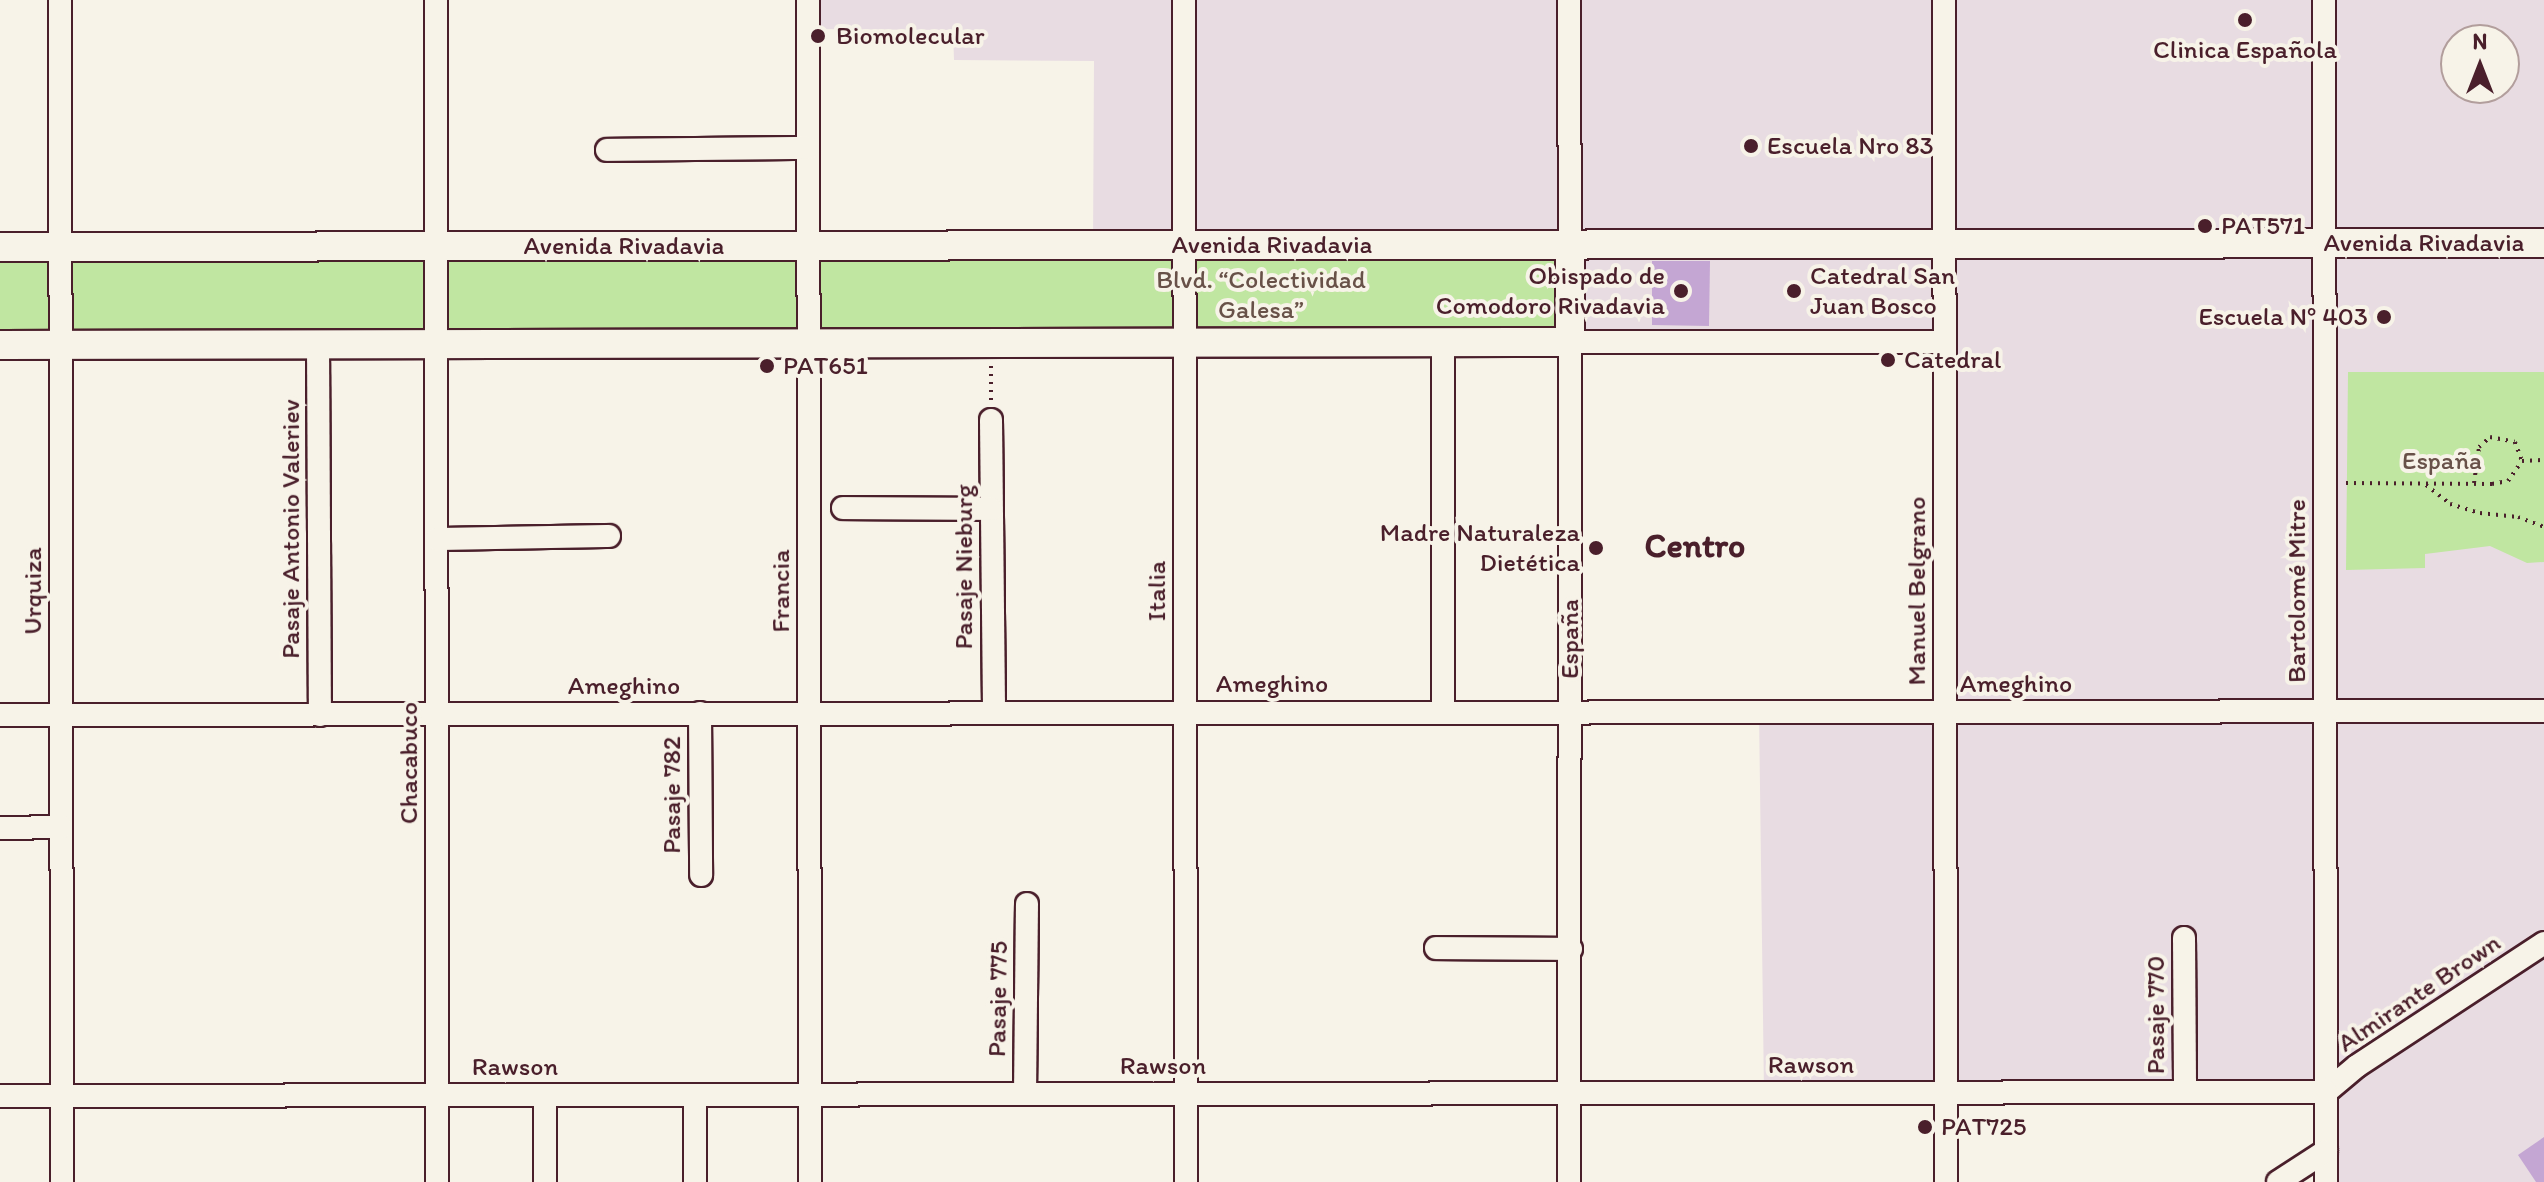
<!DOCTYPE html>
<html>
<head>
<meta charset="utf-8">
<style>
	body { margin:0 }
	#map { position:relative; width:2544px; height:1182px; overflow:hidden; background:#f7f3e8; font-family:Itim,sans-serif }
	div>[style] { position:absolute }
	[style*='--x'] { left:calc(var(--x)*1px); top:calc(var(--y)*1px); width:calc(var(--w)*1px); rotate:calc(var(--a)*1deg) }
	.built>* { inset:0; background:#e8dce2 }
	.green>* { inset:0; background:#c0e6a1 }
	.building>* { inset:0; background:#c4a6d3 }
	.path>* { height:4px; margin-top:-2px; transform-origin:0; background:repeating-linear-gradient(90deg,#4a1f2b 0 2px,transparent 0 8px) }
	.roads { filter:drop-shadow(2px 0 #4a1f2b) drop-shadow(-2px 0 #4a1f2b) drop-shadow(0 2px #4a1f2b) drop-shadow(0 -2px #4a1f2b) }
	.minor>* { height:22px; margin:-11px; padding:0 11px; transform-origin:11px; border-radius:11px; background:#f7f3e8 }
	.major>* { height:28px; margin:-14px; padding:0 14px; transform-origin:14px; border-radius:14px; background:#f7f3e8 }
	.dots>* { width:22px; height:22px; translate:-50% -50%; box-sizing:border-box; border:4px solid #f7f3e8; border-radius:50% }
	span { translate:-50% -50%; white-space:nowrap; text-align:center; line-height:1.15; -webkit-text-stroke:8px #f7f3e8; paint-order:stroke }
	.poi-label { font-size:26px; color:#4a1f2b }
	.left { translate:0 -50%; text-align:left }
	.right { translate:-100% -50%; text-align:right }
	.street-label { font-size:26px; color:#4a1f2b }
	.park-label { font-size:26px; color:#685148 }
	.district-label { font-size:34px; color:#4a1f2b; font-weight:700 }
	.north { position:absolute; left:2440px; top:24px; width:80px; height:80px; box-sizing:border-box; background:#f7f3e8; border:2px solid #b29e9c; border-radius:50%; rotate:0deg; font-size:22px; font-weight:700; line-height:32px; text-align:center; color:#4a1f2b }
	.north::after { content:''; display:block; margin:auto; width:28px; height:36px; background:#4a1f2b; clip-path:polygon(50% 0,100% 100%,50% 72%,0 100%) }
</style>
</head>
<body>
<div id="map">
	<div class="built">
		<div style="clip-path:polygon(evenodd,808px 0,2544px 0,2544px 1182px,2326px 1182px,2326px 1093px,1764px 1093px,1759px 711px,1945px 712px,1944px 342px,1570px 342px,1093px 245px,1094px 61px,954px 60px,953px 30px,808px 29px,808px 0,2456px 40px,2504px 40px,2504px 88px,2456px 88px,2456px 40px)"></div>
	</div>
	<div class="green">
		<div style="clip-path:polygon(1570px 245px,1570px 342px,0 345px,0 247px)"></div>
		<div style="clip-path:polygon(2348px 372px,2544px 372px,2544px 562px,2527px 563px,2490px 546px,2425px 554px,2425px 568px,2346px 570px)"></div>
	</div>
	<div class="building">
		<div style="clip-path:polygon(1652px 261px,1710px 261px,1709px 326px,1652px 325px)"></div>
		<div style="clip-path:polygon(2544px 1137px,2544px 1182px,2536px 1182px,2518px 1155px)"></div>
	</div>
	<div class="path">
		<div style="--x:991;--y:366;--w:36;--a:90"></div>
		<div style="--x:2346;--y:483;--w:146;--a:0.4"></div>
		<div style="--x:2492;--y:484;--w:16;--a:-11"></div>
		<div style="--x:2508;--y:481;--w:24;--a:-55"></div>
		<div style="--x:2522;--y:461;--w:22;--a:-3"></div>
		<div style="--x:2474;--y:483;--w:36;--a:-82"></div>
		<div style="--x:2479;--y:447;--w:15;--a:-42"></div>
		<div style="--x:2490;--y:437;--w:25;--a:11"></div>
		<div style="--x:2515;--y:442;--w:20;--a:70"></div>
		<div style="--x:2426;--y:485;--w:31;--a:38"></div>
		<div style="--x:2450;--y:504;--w:31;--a:17"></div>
		<div style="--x:2480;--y:513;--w:38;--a:6"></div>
		<div style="--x:2518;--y:517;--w:28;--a:21"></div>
	</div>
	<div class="roads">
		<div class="minor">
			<div style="--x:60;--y:0;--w:1182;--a:89.9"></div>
			<div style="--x:436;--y:0;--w:1182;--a:89.95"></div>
			<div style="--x:808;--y:0;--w:1182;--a:89.9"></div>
			<div style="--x:1184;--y:0;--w:1182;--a:89.9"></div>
			<div style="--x:1569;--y:0;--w:245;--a:89.8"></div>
			<div style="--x:1944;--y:0;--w:1182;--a:89.9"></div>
			<div style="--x:2324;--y:0;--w:1182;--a:89.9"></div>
			<div style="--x:607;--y:150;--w:201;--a:-0.6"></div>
			<div style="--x:1443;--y:342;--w:370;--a:90"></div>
			<div style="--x:318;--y:344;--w:371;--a:89.7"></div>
			<div style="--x:991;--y:420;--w:293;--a:89.4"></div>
			<div style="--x:843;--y:508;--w:148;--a:0.4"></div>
			<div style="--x:437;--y:539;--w:172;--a:-1"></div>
			<div style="--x:700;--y:713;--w:162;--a:89.6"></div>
			<div style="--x:0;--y:715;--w:2544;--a:-0.09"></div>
			<div style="--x:0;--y:828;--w:61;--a:-0.9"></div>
			<div style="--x:2184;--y:938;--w:154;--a:89.6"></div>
			<div style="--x:1436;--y:948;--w:135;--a:0.4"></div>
			<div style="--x:2326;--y:1092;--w:40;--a:-40"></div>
			<div style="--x:2357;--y:1066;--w:224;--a:-33.3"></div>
			<div style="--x:1025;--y:1094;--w:190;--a:-89.4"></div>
			<div style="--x:545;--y:1095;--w:87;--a:90"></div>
			<div style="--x:695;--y:1095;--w:87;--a:90"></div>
			<div style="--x:0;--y:1096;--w:2326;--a:-0.1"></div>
			<div style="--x:1569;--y:1182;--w:840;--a:-89.93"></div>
			<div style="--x:1570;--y:342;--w:375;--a:0"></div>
			<div style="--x:2278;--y:1182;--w:57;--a:-32.9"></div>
		</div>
		<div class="major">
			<div style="--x:0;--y:247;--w:2544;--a:-0.09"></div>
			<div style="--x:0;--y:345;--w:1570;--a:-0.11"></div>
			<div style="--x:1570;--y:342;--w:97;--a:-90"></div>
		</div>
	</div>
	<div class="dots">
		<div style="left:2245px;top:20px;background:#4a1f2b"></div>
		<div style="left:818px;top:36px;background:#4a1f2b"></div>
		<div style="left:1751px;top:146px;background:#4a1f2b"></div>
		<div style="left:2205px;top:226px;background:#4a1f2b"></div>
		<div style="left:1681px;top:291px;background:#4a1f2b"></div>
		<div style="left:1794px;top:291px;background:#4a1f2b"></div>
		<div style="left:2384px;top:317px;background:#4a1f2b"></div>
		<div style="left:1888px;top:360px;background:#4a1f2b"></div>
		<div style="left:767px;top:366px;background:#4a1f2b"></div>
		<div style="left:1596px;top:548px;background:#4a1f2b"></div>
		<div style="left:1925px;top:1127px;background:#4a1f2b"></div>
	</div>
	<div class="poi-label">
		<span class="left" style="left:836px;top:36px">Biomolecular</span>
		<span style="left:2245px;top:50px">Clinica Española</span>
		<span class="left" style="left:1767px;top:146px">Escuela Nro 83</span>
		<span class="left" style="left:2221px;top:226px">PAT571</span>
		<span class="right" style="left:1665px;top:291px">Obispado de<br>Comodoro Rivadavia</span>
		<span class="left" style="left:1810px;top:291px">Catedral San<br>Juan Bosco</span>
		<span class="right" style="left:2368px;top:317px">Escuela Nº 403</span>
		<span class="left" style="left:1904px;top:360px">Catedral</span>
		<span class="left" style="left:783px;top:366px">PAT651</span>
		<span class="right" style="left:1580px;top:548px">Madre Naturaleza<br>Dietética</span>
		<span class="left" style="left:1941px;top:1127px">PAT725</span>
	</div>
	<div class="street-label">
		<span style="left:2424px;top:243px">Avenida Rivadavia</span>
		<span style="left:1272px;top:245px">Avenida Rivadavia</span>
		<span style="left:624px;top:246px">Avenida Rivadavia</span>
		<span style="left:291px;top:529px;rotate:-90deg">Pasaje Antonio Valeriev</span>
		<span style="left:964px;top:567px;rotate:-90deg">Pasaje Nieburg</span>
		<span style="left:33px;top:591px;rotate:-90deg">Urquiza</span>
		<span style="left:781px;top:591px;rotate:-90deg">Francia</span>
		<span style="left:1157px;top:591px;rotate:-90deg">Italia</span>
		<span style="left:1917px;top:591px;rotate:-90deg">Manuel Belgrano</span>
		<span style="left:2297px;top:591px;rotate:-90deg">Bartolomé Mitre</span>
		<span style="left:1570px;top:639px;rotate:-90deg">España</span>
		<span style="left:1272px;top:684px">Ameghino</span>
		<span style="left:2016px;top:684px">Ameghino</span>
		<span style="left:624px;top:686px">Ameghino</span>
		<span style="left:409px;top:763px;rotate:-90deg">Chacabuco</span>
		<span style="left:672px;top:795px;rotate:-90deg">Pasaje 782</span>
		<span style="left:2419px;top:993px;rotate:-34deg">Almirante Brown</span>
		<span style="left:998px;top:999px;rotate:-89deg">Pasaje 775</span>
		<span style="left:2156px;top:1015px;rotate:-90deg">Pasaje 770</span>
		<span style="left:1811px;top:1065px">Rawson</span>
		<span style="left:1163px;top:1066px">Rawson</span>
		<span style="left:515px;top:1067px">Rawson</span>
	</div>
	<div class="park-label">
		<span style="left:1261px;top:295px">Blvd. “Colectividad<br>Galesa”</span>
		<span style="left:2442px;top:461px">España</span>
	</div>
	<div class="district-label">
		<span style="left:1695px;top:546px">Centro</span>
	</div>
	<div class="north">N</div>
</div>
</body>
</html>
